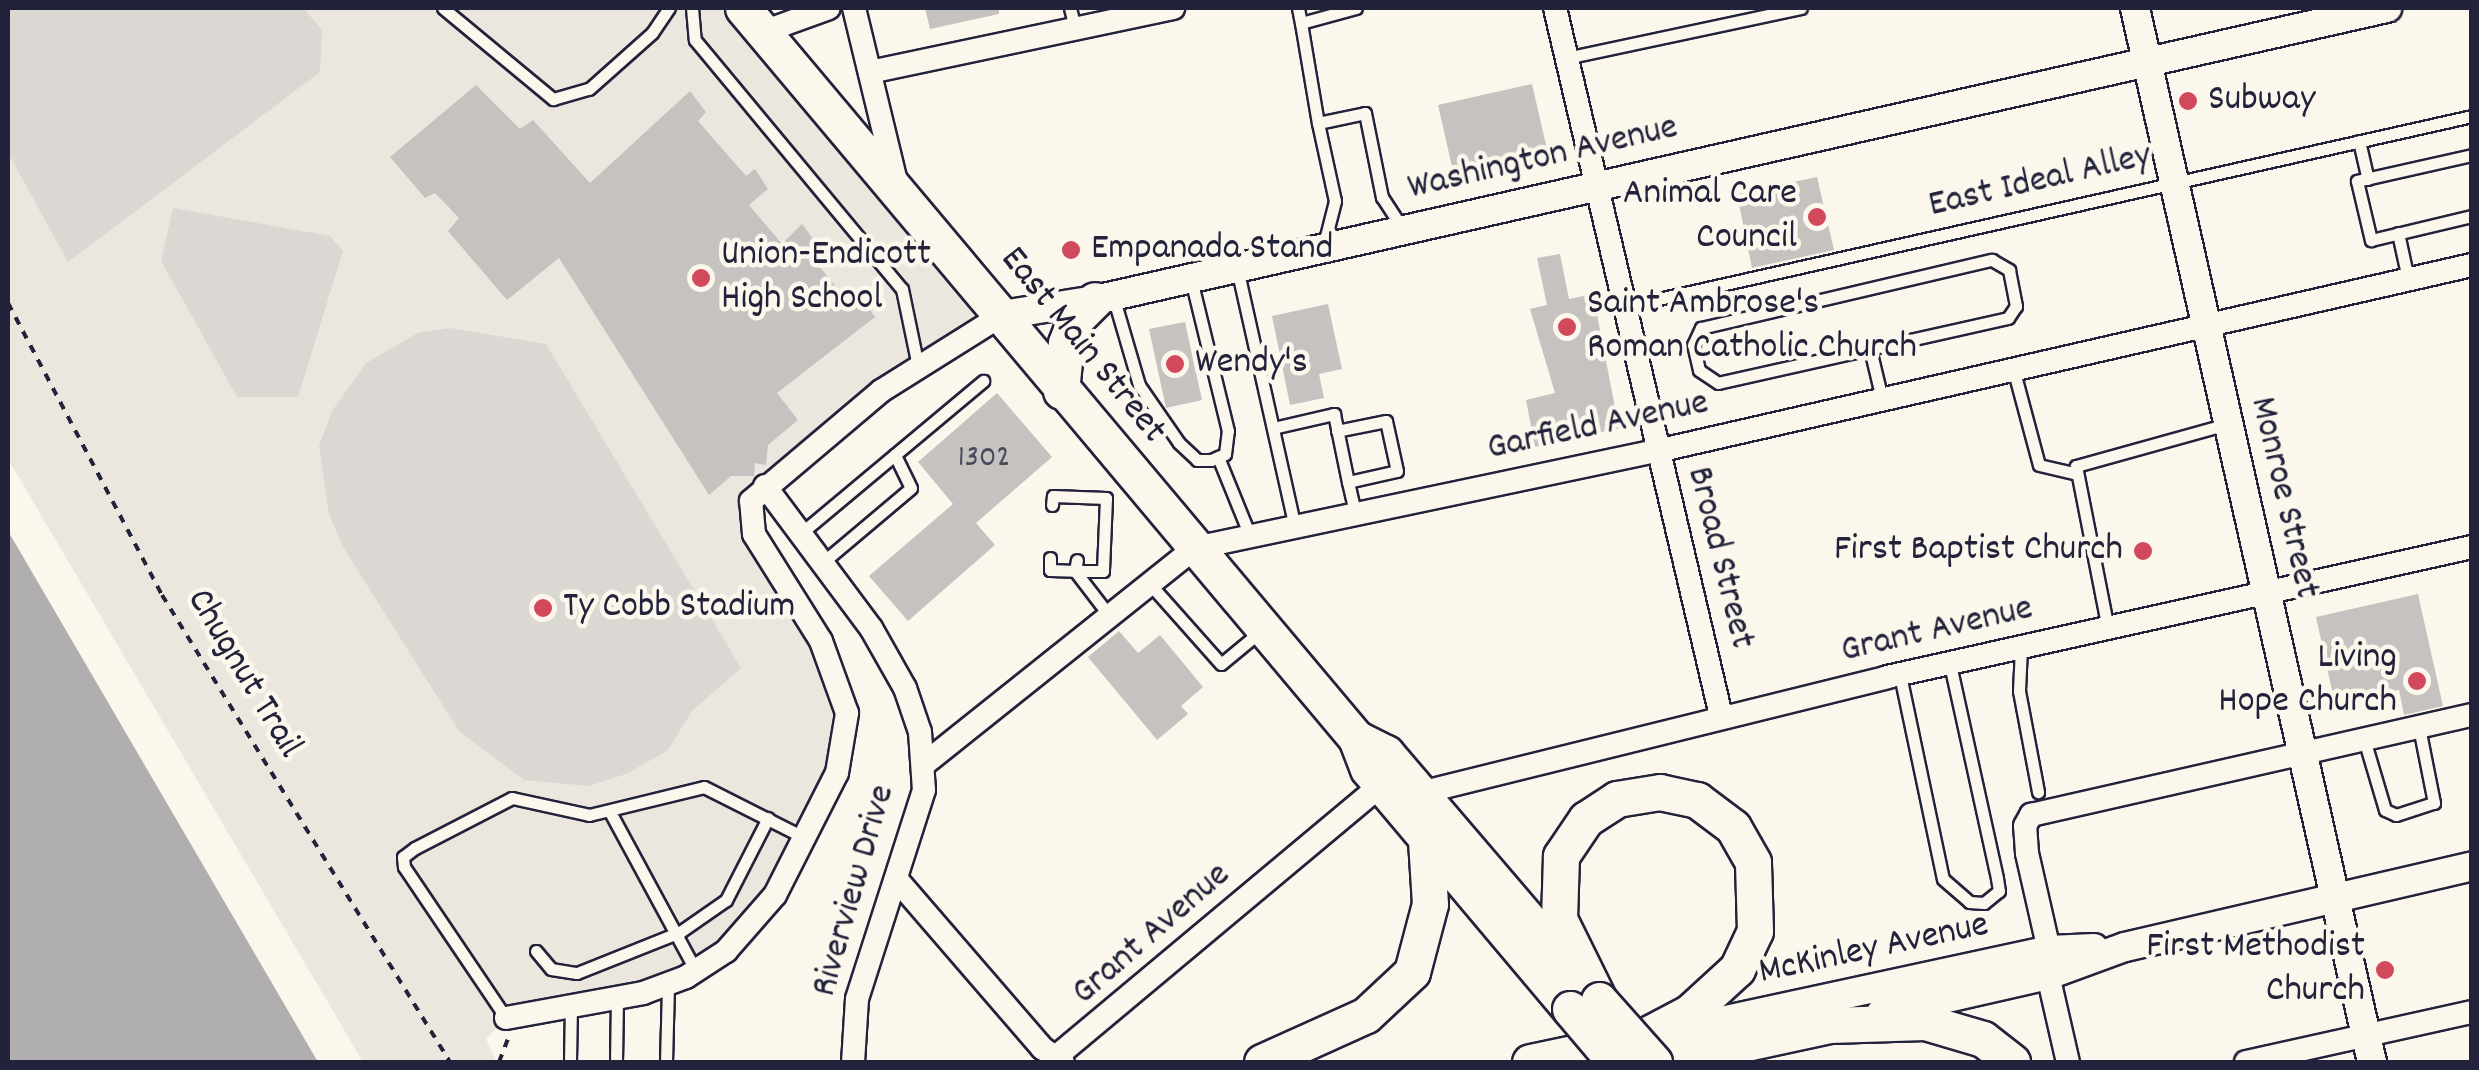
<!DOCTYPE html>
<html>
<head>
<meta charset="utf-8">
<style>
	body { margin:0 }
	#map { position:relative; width:2479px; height:1070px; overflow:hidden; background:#fbf7ec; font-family:Dekko,sans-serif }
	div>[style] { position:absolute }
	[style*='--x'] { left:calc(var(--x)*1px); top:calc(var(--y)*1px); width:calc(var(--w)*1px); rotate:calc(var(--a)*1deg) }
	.built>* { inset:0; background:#ebe7df }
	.green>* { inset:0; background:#dbd8d3 }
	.water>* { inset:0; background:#b1aeb0 }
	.building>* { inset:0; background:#c6c2c0 }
	.path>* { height:4px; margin-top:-2px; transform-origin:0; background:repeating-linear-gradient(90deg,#22223b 0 8px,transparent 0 16px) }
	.roads { filter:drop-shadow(2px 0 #22223b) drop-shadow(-2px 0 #22223b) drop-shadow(0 2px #22223b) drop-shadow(0 -2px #22223b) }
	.service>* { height:11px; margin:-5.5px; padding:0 5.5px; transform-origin:5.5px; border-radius:5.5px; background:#fbf7ec }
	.minor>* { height:22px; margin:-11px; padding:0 11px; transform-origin:11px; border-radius:11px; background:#fbf7ec }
	.tertiary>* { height:28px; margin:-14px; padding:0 14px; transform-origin:14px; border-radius:14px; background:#fbf7ec }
	.primary>* { height:35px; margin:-17.5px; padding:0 17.5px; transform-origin:17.5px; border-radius:17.5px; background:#fbf7ec }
	.bridges { filter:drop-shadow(2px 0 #22223b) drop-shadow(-2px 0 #22223b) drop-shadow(0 2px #22223b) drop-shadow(0 -2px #22223b) }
	.primary-bridge>* { height:35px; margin:-17.5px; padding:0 17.5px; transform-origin:17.5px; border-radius:17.5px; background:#fbf7ec }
	.dots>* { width:28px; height:28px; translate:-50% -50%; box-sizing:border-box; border:5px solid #fbf7ec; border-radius:50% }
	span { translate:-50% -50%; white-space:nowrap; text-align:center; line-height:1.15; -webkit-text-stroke:9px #fbf7ec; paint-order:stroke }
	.number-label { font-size:32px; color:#4b4a5c }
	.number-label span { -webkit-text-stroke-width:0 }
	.poi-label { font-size:38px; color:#22223b }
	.left { translate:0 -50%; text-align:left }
	.right { translate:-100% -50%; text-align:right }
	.street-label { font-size:38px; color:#22223b }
	.frame { position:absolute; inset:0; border:10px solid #22223b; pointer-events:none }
</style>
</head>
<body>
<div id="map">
	<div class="built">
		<div style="clip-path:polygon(8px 8px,743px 8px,1002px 315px,962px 335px,748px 511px,821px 641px,846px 741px,775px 895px,686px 977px,506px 1018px,486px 1039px,496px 1062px,363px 1062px,8px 459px)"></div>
	</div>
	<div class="green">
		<div style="clip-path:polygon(8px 8px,303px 8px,322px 30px,320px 72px,68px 262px,8px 153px)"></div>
		<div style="clip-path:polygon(173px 208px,330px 236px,343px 251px,298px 397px,237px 397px,161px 261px)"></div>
		<div style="clip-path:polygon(450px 328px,546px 344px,741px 668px,692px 711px,667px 751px,626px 774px,589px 786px,524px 780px,459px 731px,343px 547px,329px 514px,319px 446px,332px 411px,366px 363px,418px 333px)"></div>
	</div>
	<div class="water">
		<div style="clip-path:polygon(8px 531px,318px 1062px,8px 1062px)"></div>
	</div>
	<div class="building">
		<div style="clip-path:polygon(925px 8px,999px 8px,999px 14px,930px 29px)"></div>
		<div style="clip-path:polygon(1532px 84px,1549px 158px,1455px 180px,1438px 105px)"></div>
		<div style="clip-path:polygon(476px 85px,520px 129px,533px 120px,590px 183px,690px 91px,706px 112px,698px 121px,746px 176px,755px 169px,768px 189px,749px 205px,782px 244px,802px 224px,816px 243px,807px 251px,853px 308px,862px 298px,875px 317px,777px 393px,798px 420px,768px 445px,766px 465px,755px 463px,754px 476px,731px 476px,709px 495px,559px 258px,507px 300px,448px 231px,459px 218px,435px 193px,425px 198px,390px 157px)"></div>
		<div style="clip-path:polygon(1817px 177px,1834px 250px,1752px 268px,1737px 194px)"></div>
		<div style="clip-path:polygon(1560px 254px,1569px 299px,1593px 294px,1619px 428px,1535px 447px,1526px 400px,1555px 393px,1530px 309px,1547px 305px,1537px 258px)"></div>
		<div style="clip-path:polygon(1328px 304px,1342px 369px,1319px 374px,1324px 398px,1290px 405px,1272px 316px)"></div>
		<div style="clip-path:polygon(1185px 322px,1202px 400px,1166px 408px,1149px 329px)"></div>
		<div style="clip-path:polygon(997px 393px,1052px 457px,976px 523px,995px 545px,908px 621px,869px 576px,953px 504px,918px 462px)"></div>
		<div style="clip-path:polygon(2418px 594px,2443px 706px,2404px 715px,2399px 690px,2335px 704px,2316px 617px)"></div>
		<div style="clip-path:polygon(1119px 631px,1138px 653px,1160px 635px,1203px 687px,1181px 706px,1188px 714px,1157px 740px,1088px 657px)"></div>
	</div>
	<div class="path">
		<div style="--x:8;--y:303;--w:330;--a:62.2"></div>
		<div style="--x:162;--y:595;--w:549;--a:58.34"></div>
		<div style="--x:499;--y:1062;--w:25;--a:-69"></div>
	</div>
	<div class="roads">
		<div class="service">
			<div style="--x:443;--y:8;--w:143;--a:39.6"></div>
			<div style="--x:553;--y:99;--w:37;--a:-16"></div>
			<div style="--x:589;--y:89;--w:84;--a:-41.6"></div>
			<div style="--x:652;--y:33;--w:30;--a:-56"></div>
			<div style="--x:692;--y:8;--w:32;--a:85"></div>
			<div style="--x:695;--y:40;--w:324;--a:50.3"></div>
			<div style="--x:902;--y:289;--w:79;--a:78.3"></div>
			<div style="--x:1070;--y:8;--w:21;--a:76"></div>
			<div style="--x:1298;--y:8;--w:15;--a:79"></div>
			<div style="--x:1301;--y:23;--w:57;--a:-15.3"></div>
			<div style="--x:1301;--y:23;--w:101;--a:80.4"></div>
			<div style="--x:1566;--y:58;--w:240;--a:-12"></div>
			<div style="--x:2359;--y:141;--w:39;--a:77"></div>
			<div style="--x:2472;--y:155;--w:118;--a:167.3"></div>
			<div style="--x:2357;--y:181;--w:61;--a:76.7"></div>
			<div style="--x:2371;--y:240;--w:104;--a:-13.4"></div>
			<div style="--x:2398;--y:233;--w:47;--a:77.7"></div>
			<div style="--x:1323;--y:248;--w:49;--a:-75.7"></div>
			<div style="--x:1335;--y:201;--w:80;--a:-102.3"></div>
			<div style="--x:1318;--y:123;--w:48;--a:-12"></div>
			<div style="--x:1365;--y:113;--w:86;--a:78.6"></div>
			<div style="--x:1382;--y:197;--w:38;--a:57"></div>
			<div style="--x:1992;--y:260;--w:20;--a:30"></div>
			<div style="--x:2009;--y:270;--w:37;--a:79"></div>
			<div style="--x:2016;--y:306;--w:14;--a:124"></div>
			<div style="--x:2008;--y:318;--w:297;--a:167.4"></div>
			<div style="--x:1718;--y:383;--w:23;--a:-146"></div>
			<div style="--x:1699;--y:370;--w:26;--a:-103"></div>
			<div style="--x:1693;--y:345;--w:19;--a:-65"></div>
			<div style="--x:1701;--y:328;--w:299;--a:-13.2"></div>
			<div style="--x:1237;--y:268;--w:265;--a:77.4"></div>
			<div style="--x:1113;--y:296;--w:93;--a:73.7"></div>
			<div style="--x:1139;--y:385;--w:70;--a:55.4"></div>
			<div style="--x:1179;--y:443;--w:25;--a:43"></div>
			<div style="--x:1197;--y:460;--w:14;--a:0"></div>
			<div style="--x:1211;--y:460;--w:15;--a:-23"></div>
			<div style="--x:1225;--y:454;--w:23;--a:-83"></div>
			<div style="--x:1228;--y:431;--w:156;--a:-103.7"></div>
			<div style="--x:1623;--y:307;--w:870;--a:-12.68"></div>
			<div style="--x:1870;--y:349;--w:51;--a:76.5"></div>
			<div style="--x:2013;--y:368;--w:100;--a:75"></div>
			<div style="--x:2039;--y:465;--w:37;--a:13"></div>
			<div style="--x:1273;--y:428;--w:63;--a:-12.9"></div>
			<div style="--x:1334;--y:414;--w:69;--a:78.4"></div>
			<div style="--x:1348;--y:482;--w:50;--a:-12.7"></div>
			<div style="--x:1397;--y:471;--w:51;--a:-102.4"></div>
			<div style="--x:1386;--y:421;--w:50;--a:168.5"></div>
			<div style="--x:1218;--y:457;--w:85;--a:67.9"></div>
			<div style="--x:1348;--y:482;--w:35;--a:77"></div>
			<div style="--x:1052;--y:505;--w:9;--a:-84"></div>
			<div style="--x:1053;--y:496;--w:53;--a:2.2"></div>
			<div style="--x:1106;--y:498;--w:73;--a:92.4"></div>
			<div style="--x:1103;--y:571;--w:28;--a:180"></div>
			<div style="--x:1075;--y:571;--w:54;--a:52.5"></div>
			<div style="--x:800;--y:534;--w:239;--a:-39.9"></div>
			<div style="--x:1050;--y:558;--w:12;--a:90"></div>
			<div style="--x:1050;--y:570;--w:25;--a:2"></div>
			<div style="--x:1075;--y:571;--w:11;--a:-80"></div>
			<div style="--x:822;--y:563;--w:116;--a:-40.1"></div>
			<div style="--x:911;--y:488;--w:37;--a:-116"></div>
			<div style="--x:1149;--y:583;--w:108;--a:48.4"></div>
			<div style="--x:1221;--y:664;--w:53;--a:-39.7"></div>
			<div style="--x:2108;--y:629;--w:166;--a:-101.1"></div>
			<div style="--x:2076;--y:466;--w:157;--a:-15.5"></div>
			<div style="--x:2021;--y:648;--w:43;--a:92.7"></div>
			<div style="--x:2019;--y:691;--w:103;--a:79.3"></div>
			<div style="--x:1900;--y:675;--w:208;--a:78.1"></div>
			<div style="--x:1943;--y:879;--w:35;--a:41"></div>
			<div style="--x:1969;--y:902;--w:15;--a:4"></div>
			<div style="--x:1984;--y:903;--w:19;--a:-39"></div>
			<div style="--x:1999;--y:891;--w:13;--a:-99"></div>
			<div style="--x:1997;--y:878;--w:219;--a:-102.4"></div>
			<div style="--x:2364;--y:739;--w:74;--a:73.5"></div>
			<div style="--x:2385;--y:810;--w:12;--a:24"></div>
			<div style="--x:2396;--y:815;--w:40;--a:-18"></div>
			<div style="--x:2434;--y:803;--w:77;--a:-101.2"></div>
			<div style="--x:610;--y:812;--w:181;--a:61.6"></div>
			<div style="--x:536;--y:951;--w:23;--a:50"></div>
			<div style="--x:551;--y:969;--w:26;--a:9"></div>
			<div style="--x:577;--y:973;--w:111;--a:-21.7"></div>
			<div style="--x:680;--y:932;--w:56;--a:-34.8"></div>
			<div style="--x:726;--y:900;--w:92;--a:-62.9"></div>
			<div style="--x:506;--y:1018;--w:182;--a:-124"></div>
			<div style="--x:404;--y:867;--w:10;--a:-96"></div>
			<div style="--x:403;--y:857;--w:15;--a:-37"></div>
			<div style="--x:415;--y:848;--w:109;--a:-27.3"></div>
			<div style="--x:512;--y:798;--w:79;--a:12.4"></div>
			<div style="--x:589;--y:815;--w:118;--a:-13.7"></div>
			<div style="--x:704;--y:787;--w:113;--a:26.8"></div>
			<div style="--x:570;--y:1062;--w:55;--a:-89"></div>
			<div style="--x:616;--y:1062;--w:63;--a:-89.1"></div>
			<div style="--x:666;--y:1062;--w:78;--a:-88.5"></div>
		</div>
		<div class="minor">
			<div style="--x:854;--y:8;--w:179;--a:76.4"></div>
			<div style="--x:1555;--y:8;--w:727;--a:76.8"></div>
			<div style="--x:763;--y:32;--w:70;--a:-20"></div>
			<div style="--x:870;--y:72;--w:310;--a:-11.9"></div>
			<div style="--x:765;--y:486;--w:177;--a:53.3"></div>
			<div style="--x:871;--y:628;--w:69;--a:60.5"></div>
			<div style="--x:905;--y:688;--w:46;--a:71.2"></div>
			<div style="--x:920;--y:732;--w:58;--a:86.1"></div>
			<div style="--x:924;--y:790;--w:219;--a:107.8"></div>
			<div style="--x:857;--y:999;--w:63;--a:93.6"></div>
			<div style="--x:923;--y:765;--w:348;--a:-38.6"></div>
			<div style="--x:1195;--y:548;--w:472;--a:-11.9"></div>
			<div style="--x:1657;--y:451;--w:836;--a:-12.86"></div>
			<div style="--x:1420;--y:793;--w:481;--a:-13.9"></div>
			<div style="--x:1887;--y:677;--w:599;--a:-12.53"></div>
			<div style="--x:898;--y:881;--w:221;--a:49.2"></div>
			<div style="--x:1042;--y:1048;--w:25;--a:34"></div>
			<div style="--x:2049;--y:950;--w:99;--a:-102.8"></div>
			<div style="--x:2027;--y:853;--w:27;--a:-94"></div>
			<div style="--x:2025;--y:826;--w:13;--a:-61"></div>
			<div style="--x:2031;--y:815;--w:452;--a:-12.8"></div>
			<div style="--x:2048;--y:975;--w:89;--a:77.1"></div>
			<div style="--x:506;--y:1018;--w:139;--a:-10.3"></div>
			<div style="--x:643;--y:993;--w:46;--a:-20.4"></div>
			<div style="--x:686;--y:977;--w:48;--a:-33"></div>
			<div style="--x:726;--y:951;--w:74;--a:-48.8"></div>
			<div style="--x:775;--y:895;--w:137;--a:-63.1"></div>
			<div style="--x:837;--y:773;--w:61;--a:-80.5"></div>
			<div style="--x:847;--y:713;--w:77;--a:-109.9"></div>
			<div style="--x:821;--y:641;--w:126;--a:-122.1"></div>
			<div style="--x:754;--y:534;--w:33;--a:-95"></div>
			<div style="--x:751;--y:501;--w:170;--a:-40.2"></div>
			<div style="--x:881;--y:391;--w:143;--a:-32.1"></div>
			<div style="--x:1057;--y:1056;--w:422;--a:-39.9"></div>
			<div style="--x:2246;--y:1062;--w:231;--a:-12.5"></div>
		</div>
		<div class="tertiary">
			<div style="--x:2135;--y:8;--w:1080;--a:77.33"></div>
			<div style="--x:1002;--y:315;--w:94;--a:-9.2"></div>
			<div style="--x:1095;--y:300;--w:1325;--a:-12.74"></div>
			<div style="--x:1881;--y:1013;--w:171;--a:-12.8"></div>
			<div style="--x:2048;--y:975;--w:82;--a:-20"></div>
			<div style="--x:2125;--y:947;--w:356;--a:-13.1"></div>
			<div style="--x:1666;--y:1033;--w:392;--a:-12.2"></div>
			<div style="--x:2049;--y:950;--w:45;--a:-2.5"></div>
		</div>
		<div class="primary">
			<div style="--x:743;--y:8;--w:953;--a:49.98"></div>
			<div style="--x:1356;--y:738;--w:33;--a:69"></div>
			<div style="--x:1368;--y:769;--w:314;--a:49.9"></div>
			<div style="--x:1061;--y:391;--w:48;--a:-84.1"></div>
			<div style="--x:1066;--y:343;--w:25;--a:-69"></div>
			<div style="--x:1075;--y:320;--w:28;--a:-45"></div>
			<div style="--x:1356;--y:738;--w:34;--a:27"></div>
			<div style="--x:1386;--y:753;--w:280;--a:49.5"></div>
			<div style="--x:1262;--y:1062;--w:114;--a:-24.3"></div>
			<div style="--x:1366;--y:1015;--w:63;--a:-43.1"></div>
			<div style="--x:1412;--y:972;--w:70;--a:-75.2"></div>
			<div style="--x:1430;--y:904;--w:64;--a:-93.6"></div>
			<div style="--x:1530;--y:1062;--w:111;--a:-11.9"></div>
			<div style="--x:1639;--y:1039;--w:58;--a:-27.9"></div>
			<div style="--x:1690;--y:1012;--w:64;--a:-42.5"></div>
			<div style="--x:1737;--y:969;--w:42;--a:-64.7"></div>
			<div style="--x:1755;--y:931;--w:69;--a:-91.7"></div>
			<div style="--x:1753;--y:862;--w:40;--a:-119.7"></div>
			<div style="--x:1733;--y:827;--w:45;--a:-143.1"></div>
			<div style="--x:1697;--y:800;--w:38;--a:-168"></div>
			<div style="--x:1660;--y:792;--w:44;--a:170.8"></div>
			<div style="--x:1617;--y:799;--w:37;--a:147"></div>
			<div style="--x:1586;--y:819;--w:45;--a:124"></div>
			<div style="--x:1561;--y:856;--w:63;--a:91.8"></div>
			<div style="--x:1559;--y:919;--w:90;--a:63.7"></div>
			<div style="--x:1659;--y:1062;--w:175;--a:-12.2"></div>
			<div style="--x:1830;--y:1025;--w:95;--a:-1.8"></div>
			<div style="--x:1925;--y:1022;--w:60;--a:16.3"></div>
			<div style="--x:1983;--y:1039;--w:37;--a:38"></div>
		</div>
	</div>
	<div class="bridges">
		<div class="primary-bridge">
			<div style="--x:1599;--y:1000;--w:83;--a:48.4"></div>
			<div style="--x:1570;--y:1009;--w:70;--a:49.7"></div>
		</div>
	</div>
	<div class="dots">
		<div style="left:2188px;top:101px;background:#d1495b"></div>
		<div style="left:1817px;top:217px;background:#d1495b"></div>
		<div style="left:1071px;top:250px;background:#d1495b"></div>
		<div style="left:701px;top:278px;background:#d1495b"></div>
		<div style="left:1567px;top:327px;background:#d1495b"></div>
		<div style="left:1175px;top:364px;background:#d1495b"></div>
		<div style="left:2143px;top:551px;background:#d1495b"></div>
		<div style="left:543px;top:608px;background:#d1495b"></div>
		<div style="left:2417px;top:681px;background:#d1495b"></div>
		<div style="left:2385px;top:970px;background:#d1495b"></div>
	</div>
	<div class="number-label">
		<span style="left:984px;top:459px">1302</span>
	</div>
	<div class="poi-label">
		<span class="left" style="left:2208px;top:101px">Subway</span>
		<span class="right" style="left:1797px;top:217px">Animal Care<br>Council</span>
		<span class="left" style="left:1091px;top:250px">Empanada Stand</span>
		<span class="left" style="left:721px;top:278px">Union-Endicott<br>High School</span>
		<span class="left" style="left:1587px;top:327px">Saint Ambrose's<br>Roman Catholic Church</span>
		<span class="left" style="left:1195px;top:364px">Wendy's</span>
		<span class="right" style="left:2123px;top:551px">First Baptist Church</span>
		<span class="left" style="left:563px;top:608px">Ty Cobb Stadium</span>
		<span class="right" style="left:2397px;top:681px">Living<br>Hope Church</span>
		<span class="right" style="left:2365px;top:970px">First Methodist<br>Church</span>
	</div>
	<div class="street-label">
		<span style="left:1543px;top:159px;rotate:-13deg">Washington Avenue</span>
		<span style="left:2040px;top:182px;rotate:-13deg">East Ideal Alley</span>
		<span style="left:1082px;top:346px;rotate:51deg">East Main Street</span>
		<span style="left:1598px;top:427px;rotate:-12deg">Garfield Avenue</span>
		<span style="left:2283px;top:498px;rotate:77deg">Monroe Street</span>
		<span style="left:1719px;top:558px;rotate:76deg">Broad Street</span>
		<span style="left:1937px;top:631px;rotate:-13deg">Grant Avenue</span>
		<span style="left:243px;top:674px;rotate:59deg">Chugnut Trail</span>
		<span style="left:855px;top:891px;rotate:-74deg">Riverview Drive</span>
		<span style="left:1152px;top:935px;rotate:-41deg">Grant Avenue</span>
		<span style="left:1874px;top:950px;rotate:-12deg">McKinley Avenue</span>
	</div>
	<div class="frame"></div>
</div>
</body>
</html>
